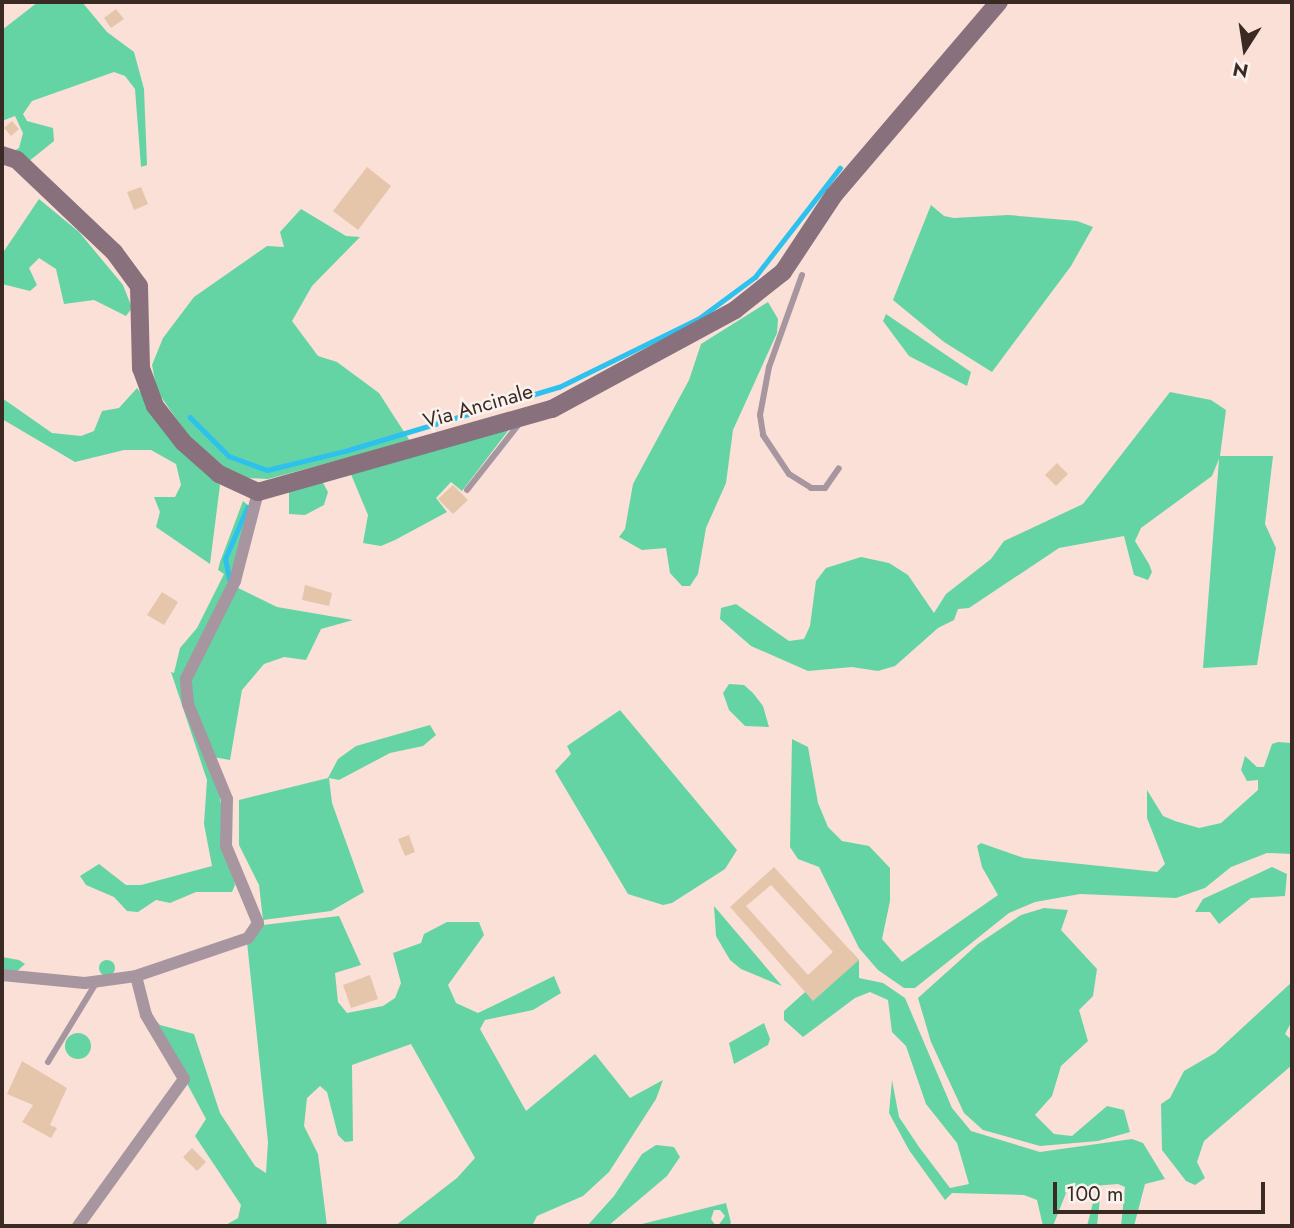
<!DOCTYPE html>
<html>
<head>
<meta charset="utf-8">
<style>
	body { margin:0 }
	#map { position:relative; width:1294px; height:1228px; overflow:hidden; background:#fae0d6; font-family:Jost,sans-serif }
	div>[style] { position:absolute }
	[style*='--x'] { left:calc(var(--x)*1px); top:calc(var(--y)*1px); width:calc(var(--w)*1px); rotate:calc(var(--a)*1deg) }
	.green>* { inset:0; background:#64d4a5 }
	.round { border-radius:50% }
	.stream>* { height:4.5px; margin:-2.25px; padding:0 2.25px; transform-origin:2.25px; border-radius:2.25px; background:#2ec1ed }
	.building>* { inset:0; background:#e6c6aa }
	.lane>* { height:6px; margin:-3px; padding:0 3px; transform-origin:3px; border-radius:3px; background:#a796a0 }
	.street>* { height:12px; margin:-6px; padding:0 6px; transform-origin:6px; border-radius:6px; background:#a796a0 }
	.secondary>* { height:18px; margin:-9px; padding:0 9px; transform-origin:9px; border-radius:9px; background:#88707d }
	span { translate:-50% -50%; white-space:nowrap; text-align:center; line-height:1.15; -webkit-text-stroke:5px #faf2ee; paint-order:stroke }
	.street-label { font-size:21px; color:#3a2a23 }
	.frame { position:absolute; inset:0; border:4px solid #3a2a23; pointer-events:none }
	.north { position:absolute; left:1210px; top:14px; width:70px; height:70px; -webkit-text-stroke:5px #faf2ee; paint-order:stroke; rotate:192deg; font-size:19px; font-weight:700; line-height:28px; text-align:center; color:#3a2a23 }
	.north::after { content:''; display:block; margin:auto; width:24px; height:32px; background:#3a2a23; clip-path:polygon(50% 0,100% 100%,50% 72%,0 100%) }
	.scale { position:absolute; left:1053px; top:1182px; width:212px; height:32px; box-sizing:border-box; border:4px solid #3a2a23; border-top:0; padding-left:9px; font-size:21px; line-height:24px; white-space:nowrap; color:#3a2a23; -webkit-text-stroke:5px #faf2ee; paint-order:stroke }
</style>
</head>
<body>
<div id="map">
	<div class="green">
		<div style="clip-path:polygon(38px 2px,82px 2px,107px 32px,134px 52px,144px 89px,147px 165px,141px 167px,135px 89px,125px 76px,114px 72px,32px 101px,23px 114px,27px 121px,53px 128px,54px 141px,28px 162px,12px 152px,19px 148px,23px 133px,15px 116px,2px 121px,2px 30px)"></div>
		<div style="clip-path:polygon(39px 199px,79px 232px,123px 285px,132px 308px,126px 316px,94px 300px,64px 304px,56px 269px,39px 258px,29px 268px,37px 285px,30px 291px,2px 284px,2px 254px)"></div>
		<div style="clip-path:polygon(931px 205px,944px 216px,954px 218px,1008px 215px,1077px 221px,1093px 227px,1071px 266px,992px 372px,944px 342px,893px 300px)"></div>
		<div style="clip-path:polygon(301px 209px,346px 236px,360px 237px,312px 286px,292px 321px,318px 356px,337px 362px,379px 393px,410px 441px,268px 479px,247px 478px,229px 471px,187px 434px,157px 391px,152px 365px,163px 338px,194px 297px,267px 246px,284px 247px,280px 232px)"></div>
		<div style="clip-path:polygon(768px 302px,778px 319px,777px 333px,733px 430px,726px 483px,706px 528px,698px 574px,690px 586px,682px 586px,670px 573px,666px 548px,642px 550px,619px 537px,625px 529px,633px 484px,689px 380px,701px 344px)"></div>
		<div style="clip-path:polygon(886px 314px,971px 372px,967px 386px,909px 356px,883px 321px)"></div>
		<div style="clip-path:polygon(137px 388px,188px 454px,220px 485px,210px 564px,156px 527px,160px 512px,154px 497px,175px 497px,181px 485px,176px 464px,151px 450px,124px 450px,75px 462px,2px 419px,2px 398px,52px 433px,81px 436px,94px 431px,102px 411px,119px 408px)"></div>
		<div style="clip-path:polygon(1170px 392px,1211px 400px,1226px 410px,1220px 456px,1273px 456px,1265px 524px,1276px 548px,1257px 665px,1203px 668px,1219px 459px,1212px 476px,1141px 528px,1135px 541px,1149px 564px,1152px 572px,1148px 580px,1134px 575px,1124px 536px,1059px 548px,969px 608px,958px 609px,954px 620px,938px 628px,895px 666px,878px 671px,852px 667px,808px 671px,751px 646px,720px 619px,721px 608px,736px 604px,789px 641px,804px 639px,810px 626px,816px 581px,826px 568px,861px 557px,889px 563px,908px 575px,934px 613px,946px 594px,991px 559px,1004px 541px,1083px 504px)"></div>
		<div style="clip-path:polygon(511px 427px,462px 491px,451px 482px,436px 498px,447px 512px,395px 540px,381px 546px,363px 543px,368px 515px,350px 472px)"></div>
		<div style="clip-path:polygon(322px 481px,328px 492px,324px 505px,305px 515px,289px 514px,289px 489px)"></div>
		<div style="clip-path:polygon(243px 501px,249px 506px,230px 584px,277px 607px,353px 620px,321px 629px,306px 660px,284px 657px,264px 664px,242px 690px,230px 760px,213px 757px,235px 885px,232px 892px,196px 892px,170px 903px,156px 900px,138px 912px,127px 911px,114px 897px,86px 885px,80px 876px,99px 864px,126px 885px,141px 885px,212px 866px,204px 824px,207px 780px,171px 672px,174px 673px,180px 648px,197px 628px,224px 574px,218px 570px,220px 562px)"></div>
		<div style="clip-path:polygon(729px 684px,744px 685px,753px 693px,763px 706px,769px 727px,745px 726px,729px 710px,723px 693px)"></div>
		<div style="clip-path:polygon(620px 710px,737px 850px,725px 869px,672px 903px,663px 905px,628px 894px,555px 771px,571px 754px,567px 746px)"></div>
		<div style="clip-path:polygon(430px 725px,436px 735px,423px 746px,390px 753px,339px 780px,329px 778px,332px 803px,364px 892px,331px 911px,263px 920px,259px 885px,239px 845px,239px 800px,328px 778px,338px 759px,356px 746px)"></div>
		<div style="clip-path:polygon(792px 739px,808px 747px,818px 803px,828px 827px,842px 841px,869px 846px,890px 868px,890px 901px,882px 939px,902px 962px,998px 895px,982px 867px,977px 846px,981px 843px,1024px 858px,1157px 872px,1165px 864px,1147px 818px,1147px 790px,1163px 816px,1175px 821px,1199px 828px,1221px 823px,1258px 790px,1258px 780px,1247px 781px,1241px 770px,1245px 756px,1257px 767px,1264px 767px,1272px 744px,1278px 742px,1292px 743px,1292px 854px,1267px 853px,1231px 867px,1205px 888px,1176px 898px,1080px 894px,1035px 902px,1009px 913px,915px 988px,904px 988px,878px 970px,859px 948px,819px 867px,798px 859px,790px 847px)"></div>
		<div style="clip-path:polygon(1272px 867px,1287px 874px,1285px 896px,1251px 898px,1219px 924px,1210px 912px,1195px 912px,1203px 899px)"></div>
		<div style="clip-path:polygon(714px 906px,782px 986px,741px 969px,730px 960px,716px 936px)"></div>
		<div style="clip-path:polygon(1044px 908px,1068px 910px,1061px 930px,1097px 969px,1093px 996px,1079px 1010px,1088px 1041px,1061px 1066px,1052px 1096px,1035px 1115px,1054px 1134px,1072px 1136px,1107px 1106px,1124px 1110px,1130px 1132px,1098px 1141px,1040px 1146px,983px 1130px,964px 1113px,931px 1042px,918px 998px,978px 944px,1021px 915px)"></div>
		<div style="clip-path:polygon(339px 916px,361px 965px,335px 973px,338px 1002px,347px 1013px,383px 1006px,395px 998px,401px 983px,393px 953px,421px 943px,424px 934px,447px 922px,479px 922px,484px 935px,448px 985px,456px 1003px,478px 1013px,554px 976px,561px 993px,533px 1010px,485px 1020px,480px 1029px,526px 1111px,595px 1054px,630px 1098px,663px 1080px,656px 1099px,609px 1172px,583px 1196px,537px 1216px,532px 1226px,395px 1226px,457px 1178px,475px 1158px,411px 1044px,352px 1065px,353px 1141px,345px 1142px,338px 1135px,327px 1092px,320px 1086px,307px 1098px,304px 1126px,318px 1154px,327px 1226px,224px 1226px,238px 1218px,241px 1205px,195px 1136px,206px 1119px,150px 1014px,160px 1025px,194px 1034px,220px 1113px,255px 1166px,266px 1173px,268px 1142px,247px 942px,263px 925px)"></div>
		<div style="clip-path:polygon(851px 951px,859px 960px,859px 978px,883px 983px,905px 998px,952px 1108px,971px 1131px,1040px 1152px,1132px 1139px,1143px 1143px,1165px 1179px,1145px 1184px,1134px 1226px,1121px 1226px,1125px 1187px,1118px 1184px,1068px 1188px,1053px 1226px,1043px 1226px,1037px 1200px,1024px 1195px,952px 1193px,945px 1200px,909px 1150px,889px 1113px,892px 1080px,899px 1117px,919px 1147px,950px 1188px,969px 1184px,957px 1143px,926px 1104px,906px 1046px,892px 1032px,888px 1000px,870px 992px,855px 998px,803px 1037px,784px 1020px,784px 1011px)"></div>
		<div style="clip-path:polygon(2px 957px,19px 960px,25px 964px,16px 972px,2px 972px)"></div>
		<div class="round" style="left:99px;top:960px;width:16px;height:16px"></div>
		<div style="clip-path:polygon(1292px 982px,1292px 1021px,1285px 1034px,1292px 1040px,1292px 1065px,1204px 1141px,1197px 1162px,1205px 1178px,1195px 1185px,1186px 1181px,1162px 1150px,1161px 1104px,1170px 1098px,1184px 1071px,1215px 1053px)"></div>
		<div style="clip-path:polygon(764px 1023px,770px 1039px,768px 1045px,734px 1064px,729px 1043px)"></div>
		<div class="round" style="left:65px;top:1033px;width:26px;height:26px"></div>
		<div style="clip-path:polygon(656px 1145px,674px 1147px,680px 1157px,667px 1176px,608px 1226px,587px 1226px,614px 1196px,642px 1154px)"></div>
		<div style="clip-path:polygon(1096px 1191px,1100px 1198px,1097px 1226px,1087px 1226px)"></div>
		<div style="clip-path:polygon(726px 1203px,731px 1223px,727px 1226px,718px 1226px,725px 1216px,720px 1210px,714px 1210px,711px 1219px,716px 1226px,634px 1226px)"></div>
	</div>
	<div class="stream">
		<div style="--x:190;--y:417;--w:55;--a:45"></div>
		<div style="--x:229;--y:456;--w:40;--a:20.2"></div>
		<div style="--x:267;--y:470;--w:80;--a:-13.7"></div>
		<div style="--x:345;--y:451;--w:223;--a:-16.7"></div>
		<div style="--x:559;--y:387;--w:155;--a:-26.1"></div>
		<div style="--x:698;--y:319;--w:71;--a:-36.4"></div>
		<div style="--x:755;--y:277;--w:138;--a:-52.1"></div>
		<div style="--x:229;--y:579;--w:20;--a:-101"></div>
		<div style="--x:225;--y:559;--w:56;--a:-66.7"></div>
	</div>
	<div class="building">
		<div style="clip-path:polygon(116px 9px,124px 19px,111px 28px,104px 18px)"></div>
		<div style="clip-path:polygon(12px 121px,19px 129px,11px 136px,4px 128px)"></div>
		<div style="clip-path:polygon(367px 167px,391px 186px,358px 230px,333px 211px)"></div>
		<div style="clip-path:polygon(141px 187px,148px 204px,134px 210px,127px 192px)"></div>
		<div style="clip-path:polygon(1057px 463px,1068px 474px,1056px 486px,1045px 475px)"></div>
		<div style="clip-path:polygon(453px 485px,468px 500px,453px 514px,438px 499px)"></div>
		<div style="clip-path:polygon(305px 585px,332px 593px,329px 606px,302px 600px)"></div>
		<div style="clip-path:polygon(162px 592px,178px 602px,164px 625px,147px 615px)"></div>
		<div style="clip-path:polygon(409px 835px,415px 852px,405px 856px,398px 839px)"></div>
		<div style="clip-path:polygon(evenodd,774px 867px,859px 960px,813px 1001px,730px 907px,774px 867px,771px 885px,833px 952px,808px 975px,746px 906px,771px 885px)"></div>
		<div style="clip-path:polygon(370px 975px,378px 999px,351px 1008px,343px 985px)"></div>
		<div style="clip-path:polygon(22px 1061px,67px 1088px,50px 1125px,57px 1128px,51px 1138px,22px 1122px,33px 1105px,7px 1094px)"></div>
		<div style="clip-path:polygon(192px 1148px,206px 1162px,197px 1171px,183px 1157px)"></div>
	</div>
	<div class="lane">
		<div style="--x:802;--y:275;--w:98;--a:109.7"></div>
		<div style="--x:769;--y:367;--w:49;--a:100.6"></div>
		<div style="--x:760;--y:415;--w:20;--a:81"></div>
		<div style="--x:763;--y:435;--w:47;--a:56.3"></div>
		<div style="--x:789;--y:474;--w:26;--a:32"></div>
		<div style="--x:811;--y:488;--w:14;--a:0"></div>
		<div style="--x:825;--y:488;--w:24;--a:-55"></div>
		<div style="--x:467;--y:490;--w:89;--a:-51.8"></div>
		<div style="--x:48;--y:1062;--w:92;--a:-58.7"></div>
	</div>
	<div class="street">
		<div style="--x:2;--y:975;--w:83;--a:5.5"></div>
		<div style="--x:85;--y:983;--w:51;--a:-7.8"></div>
		<div style="--x:136;--y:976;--w:118;--a:-18.7"></div>
		<div style="--x:248;--y:938;--w:18;--a:-56"></div>
		<div style="--x:258;--y:923;--w:83;--a:-112.6"></div>
		<div style="--x:226;--y:846;--w:47;--a:-88.8"></div>
		<div style="--x:227;--y:799;--w:103;--a:-112.3"></div>
		<div style="--x:188;--y:704;--w:25;--a:-95"></div>
		<div style="--x:186;--y:679;--w:110;--a:-63.4"></div>
		<div style="--x:235;--y:581;--w:92;--a:-75.5"></div>
		<div style="--x:78;--y:1226;--w:181;--a:-54.2"></div>
		<div style="--x:184;--y:1079;--w:74;--a:-120.7"></div>
		<div style="--x:146;--y:1015;--w:40;--a:-104.4"></div>
	</div>
	<div class="secondary">
		<div style="--x:2;--y:155;--w:16;--a:18"></div>
		<div style="--x:17;--y:160;--w:134;--a:43.5"></div>
		<div style="--x:114;--y:252;--w:42;--a:53.7"></div>
		<div style="--x:139;--y:286;--w:82;--a:88.6"></div>
		<div style="--x:141;--y:368;--w:40;--a:69.8"></div>
		<div style="--x:155;--y:406;--w:46;--a:52.1"></div>
		<div style="--x:183;--y:442;--w:48;--a:41.6"></div>
		<div style="--x:219;--y:474;--w:43;--a:24.8"></div>
		<div style="--x:258;--y:492;--w:305;--a:-15.8"></div>
		<div style="--x:552;--y:409;--w:208;--a:-28.4"></div>
		<div style="--x:735;--y:310;--w:61;--a:-38.4"></div>
		<div style="--x:783;--y:272;--w:92;--a:-56.5"></div>
		<div style="--x:834;--y:195;--w:254;--a:-49.5"></div>
	</div>
	<div class="street-label">
		<span style="left:478px;top:406px;rotate:-16deg">Via Ancinale</span>
	</div>
	<div class="frame"></div>
	<div class="north">N</div>
	<div class="scale">100 m</div>
</div>
</body>
</html>
